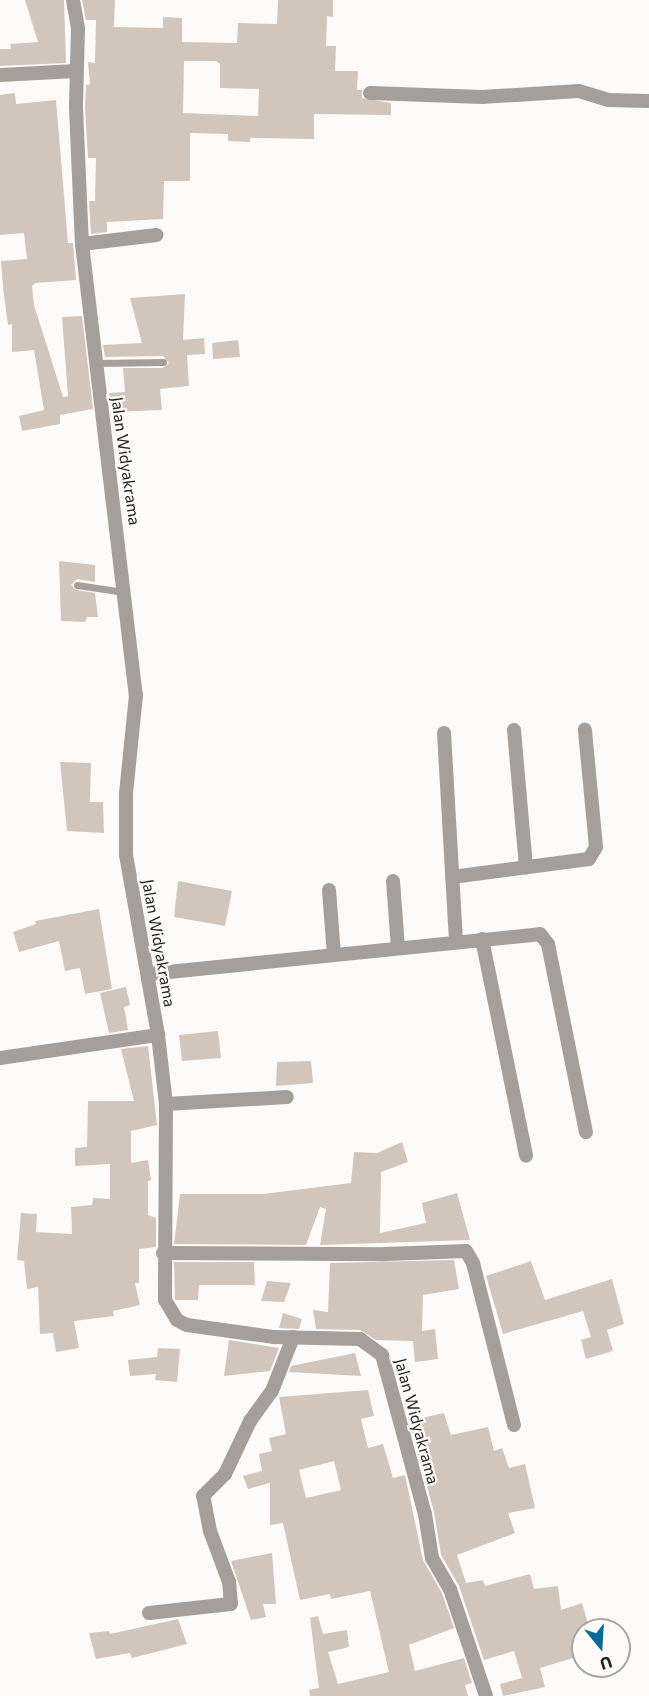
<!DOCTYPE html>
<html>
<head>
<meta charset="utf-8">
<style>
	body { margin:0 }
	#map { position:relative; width:649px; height:1696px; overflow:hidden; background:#fdfbf9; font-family:Commissioner,sans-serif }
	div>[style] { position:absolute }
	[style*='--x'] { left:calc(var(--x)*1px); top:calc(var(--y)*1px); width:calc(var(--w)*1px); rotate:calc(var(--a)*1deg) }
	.building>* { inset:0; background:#d1c5bc }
	.lane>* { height:7px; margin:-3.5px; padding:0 3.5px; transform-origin:3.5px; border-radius:3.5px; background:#a49f9b }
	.street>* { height:14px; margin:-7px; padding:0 7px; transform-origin:7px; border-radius:7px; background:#a49f9b }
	span { translate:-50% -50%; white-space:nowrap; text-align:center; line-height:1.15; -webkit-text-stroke:4.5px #fdfbf9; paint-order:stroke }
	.street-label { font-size:16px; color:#25211d }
	.north { position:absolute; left:571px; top:1618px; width:60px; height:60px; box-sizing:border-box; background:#fdfbf9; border:2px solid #a7a4a1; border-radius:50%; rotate:162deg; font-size:16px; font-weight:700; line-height:24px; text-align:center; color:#25211d }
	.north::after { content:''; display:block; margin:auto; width:21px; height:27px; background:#0d6898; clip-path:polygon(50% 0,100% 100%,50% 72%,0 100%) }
</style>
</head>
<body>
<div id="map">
	<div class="building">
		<div style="clip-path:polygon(25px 0,64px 0,66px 63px,0 66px,0 49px,11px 49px,10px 44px,38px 42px)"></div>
		<div style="clip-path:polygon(evenodd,82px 0,115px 0,114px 27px,163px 28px,163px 17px,182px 18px,182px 42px,237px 43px,238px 23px,277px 24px,278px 0,333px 0,333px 17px,327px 16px,326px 46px,336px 46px,335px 71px,358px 71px,357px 90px,362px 90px,362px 98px,391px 103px,391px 115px,314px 114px,314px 139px,250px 138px,250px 142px,228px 141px,228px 134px,190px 133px,190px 181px,164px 181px,163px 219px,107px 222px,107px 232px,91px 234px,89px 201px,95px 201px,96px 158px,88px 158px,85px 108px,86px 85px,90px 84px,88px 62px,95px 63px,96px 20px,86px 20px,82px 0,184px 61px,216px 61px,220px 64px,220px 88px,259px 89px,258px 116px,183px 113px,184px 61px)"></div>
		<div style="clip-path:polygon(15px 93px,16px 104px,56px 100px,68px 243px,73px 243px,76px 280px,36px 283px,32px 286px,34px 305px,63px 397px,68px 396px,62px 317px,82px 316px,93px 409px,60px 415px,60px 424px,22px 431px,19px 416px,44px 410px,34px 350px,12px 352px,12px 324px,8px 325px,3px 288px,1px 261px,27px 259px,24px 233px,0 235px,0 95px)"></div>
		<div style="clip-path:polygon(185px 294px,183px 340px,204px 338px,205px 354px,187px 355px,189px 386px,160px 389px,162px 410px,112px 412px,109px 393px,125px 392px,123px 368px,163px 368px,169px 363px,163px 356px,105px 357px,103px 345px,142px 343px,130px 298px)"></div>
		<div style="clip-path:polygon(238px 340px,240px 357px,213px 359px,212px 343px)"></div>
		<div style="clip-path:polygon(59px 561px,95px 565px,95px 582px,77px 579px,71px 585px,76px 590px,95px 593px,98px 617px,87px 617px,85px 622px,61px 621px)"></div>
		<div style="clip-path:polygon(60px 762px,91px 763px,90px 802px,103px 802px,104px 833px,67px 831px)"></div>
		<div style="clip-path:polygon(178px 881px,232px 891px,225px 926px,174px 917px)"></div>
		<div style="clip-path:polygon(99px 909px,112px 989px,85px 994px,80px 968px,65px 971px,59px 941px,19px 952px,13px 932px,36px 924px,35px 921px)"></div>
		<div style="clip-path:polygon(126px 987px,130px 1005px,124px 1007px,128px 1030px,109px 1033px,100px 993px)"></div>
		<div style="clip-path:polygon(218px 1031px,221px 1058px,182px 1061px,179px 1035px)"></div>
		<div style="clip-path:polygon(148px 1046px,157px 1125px,131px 1131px,131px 1163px,148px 1160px,151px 1180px,148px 1181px,148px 1215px,156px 1218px,156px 1247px,139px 1249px,139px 1283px,135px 1283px,140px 1305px,113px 1311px,114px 1316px,74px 1321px,79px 1348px,56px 1352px,53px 1333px,40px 1334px,38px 1287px,27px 1289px,24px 1261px,17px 1260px,21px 1213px,37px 1214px,36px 1232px,72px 1234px,71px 1207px,92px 1205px,93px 1198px,110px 1199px,110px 1164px,75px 1166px,75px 1148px,87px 1147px,88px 1101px,134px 1101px,121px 1049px)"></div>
		<div style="clip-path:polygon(311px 1061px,313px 1083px,276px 1086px,277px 1062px)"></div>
		<div style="clip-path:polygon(402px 1142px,408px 1162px,381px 1172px,380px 1233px,426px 1223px,422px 1203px,457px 1193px,470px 1240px,320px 1245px,326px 1209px,320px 1207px,306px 1245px,174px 1244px,180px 1194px,263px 1194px,351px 1183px,354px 1152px,377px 1153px)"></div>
		<div style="clip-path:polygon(454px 1260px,459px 1289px,423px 1295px,422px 1331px,435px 1329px,438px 1359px,415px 1362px,413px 1341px,376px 1340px,360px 1330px,316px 1329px,313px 1310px,328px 1312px,330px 1263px)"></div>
		<div style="clip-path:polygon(531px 1261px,545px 1300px,612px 1279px,624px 1324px,607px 1330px,613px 1351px,586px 1359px,581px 1340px,591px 1337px,583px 1311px,503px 1334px,486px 1276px)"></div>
		<div style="clip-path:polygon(174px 1262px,254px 1262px,255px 1285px,199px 1285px,198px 1300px,175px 1300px)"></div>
		<div style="clip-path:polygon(267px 1281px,291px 1283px,284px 1302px,261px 1301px)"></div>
		<div style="clip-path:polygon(283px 1313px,302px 1319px,299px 1329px,279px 1328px)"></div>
		<div style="clip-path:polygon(229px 1340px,279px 1348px,270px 1371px,224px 1376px)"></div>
		<div style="clip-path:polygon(158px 1348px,180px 1349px,177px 1382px,155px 1380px,156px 1374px,130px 1376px,128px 1360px,157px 1357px)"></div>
		<div style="clip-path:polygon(355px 1353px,361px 1376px,289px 1372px,291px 1366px)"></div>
		<div style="clip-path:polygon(evenodd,368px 1390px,374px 1416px,361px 1419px,368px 1448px,383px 1444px,393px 1478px,405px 1475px,423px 1560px,442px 1593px,454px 1628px,409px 1645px,415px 1671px,464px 1658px,472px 1683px,465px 1685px,468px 1696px,310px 1696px,309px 1690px,319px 1688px,310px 1618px,318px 1616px,323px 1634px,347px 1630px,349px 1647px,328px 1652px,338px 1684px,389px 1672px,370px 1591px,331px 1599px,330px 1594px,300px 1600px,283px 1523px,270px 1525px,270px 1483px,248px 1489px,243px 1476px,262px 1471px,259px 1454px,272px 1451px,269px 1438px,286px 1434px,279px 1397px,368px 1390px,334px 1461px,341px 1490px,306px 1498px,299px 1470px,334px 1461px)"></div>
		<div style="clip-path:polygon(444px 1413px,451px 1435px,488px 1427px,494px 1451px,502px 1448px,509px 1468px,525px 1464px,535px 1508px,508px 1513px,515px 1533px,457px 1555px,466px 1583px,483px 1580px,485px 1586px,530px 1574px,534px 1589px,558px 1586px,561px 1610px,582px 1603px,590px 1630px,583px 1630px,583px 1655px,540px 1668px,545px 1687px,503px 1696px,500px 1684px,522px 1678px,514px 1651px,484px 1660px,459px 1586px,441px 1555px,434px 1512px,409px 1421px)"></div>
		<div style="clip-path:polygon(272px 1553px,276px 1604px,263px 1604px,266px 1617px,251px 1620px,231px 1561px)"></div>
		<div style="clip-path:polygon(178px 1619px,187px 1644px,132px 1658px,130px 1653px,96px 1659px,89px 1633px,109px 1631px,110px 1634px)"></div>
	</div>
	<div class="lane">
		<div style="--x:97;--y:363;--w:66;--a:-0.9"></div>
		<div style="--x:77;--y:585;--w:48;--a:8.5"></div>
	</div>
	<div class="street">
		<div style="--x:73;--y:0;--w:29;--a:80"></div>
		<div style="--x:78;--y:29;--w:79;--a:91.5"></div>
		<div style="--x:76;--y:108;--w:136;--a:87.5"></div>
		<div style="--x:82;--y:244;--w:454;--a:83.2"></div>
		<div style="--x:136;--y:695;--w:99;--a:95.8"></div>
		<div style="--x:126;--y:793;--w:62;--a:90"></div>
		<div style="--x:126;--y:855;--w:183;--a:79.9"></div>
		<div style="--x:158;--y:1035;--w:69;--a:83.4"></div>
		<div style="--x:166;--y:1104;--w:196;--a:90.3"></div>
		<div style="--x:165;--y:1300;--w:23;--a:59"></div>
		<div style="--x:177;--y:1320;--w:11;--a:27"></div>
		<div style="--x:187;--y:1325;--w:88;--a:7.9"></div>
		<div style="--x:274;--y:1337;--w:86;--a:1.3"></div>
		<div style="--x:360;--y:1339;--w:27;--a:36"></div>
		<div style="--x:382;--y:1355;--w:165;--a:74.9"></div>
		<div style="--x:425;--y:1514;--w:45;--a:81"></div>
		<div style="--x:432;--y:1558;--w:36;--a:60"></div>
		<div style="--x:450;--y:1589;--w:113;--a:71.4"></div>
		<div style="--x:0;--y:75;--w:76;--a:-3"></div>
		<div style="--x:370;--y:93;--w:112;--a:2"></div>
		<div style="--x:482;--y:97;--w:97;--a:-3.5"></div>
		<div style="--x:579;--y:91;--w:30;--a:17"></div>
		<div style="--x:608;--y:100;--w:41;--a:1.4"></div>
		<div style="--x:82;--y:244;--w:75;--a:-6.9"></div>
		<div style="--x:514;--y:730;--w:138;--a:85"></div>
		<div style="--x:444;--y:733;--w:209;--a:86.7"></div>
		<div style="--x:452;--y:877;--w:138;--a:-7.5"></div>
		<div style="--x:589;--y:859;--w:14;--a:-60"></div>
		<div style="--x:596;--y:847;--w:118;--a:-95.4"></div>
		<div style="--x:393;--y:881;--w:67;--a:85.7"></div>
		<div style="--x:329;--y:890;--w:65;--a:85.6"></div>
		<div style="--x:482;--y:939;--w:221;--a:78.5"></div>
		<div style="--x:149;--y:974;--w:393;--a:-5.8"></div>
		<div style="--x:540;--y:934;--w:13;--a:51"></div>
		<div style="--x:548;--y:944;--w:192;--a:78.6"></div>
		<div style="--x:0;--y:1058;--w:160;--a:-8.3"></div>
		<div style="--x:166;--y:1104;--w:121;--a:-3.3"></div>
		<div style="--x:163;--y:1253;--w:223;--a:0.3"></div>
		<div style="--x:386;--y:1254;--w:80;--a:-2.1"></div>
		<div style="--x:466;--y:1251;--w:14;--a:60"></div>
		<div style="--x:473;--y:1263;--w:167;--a:75.8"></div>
		<div style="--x:149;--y:1613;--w:82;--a:-6.3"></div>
		<div style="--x:231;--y:1604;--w:22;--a:-95"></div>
		<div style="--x:229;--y:1582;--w:54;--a:-110.4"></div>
		<div style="--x:210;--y:1531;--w:36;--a:-101"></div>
		<div style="--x:203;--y:1496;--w:31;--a:-45"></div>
		<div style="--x:225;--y:1474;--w:59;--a:-64.7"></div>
		<div style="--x:250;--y:1421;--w:37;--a:-54"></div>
		<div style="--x:272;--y:1391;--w:58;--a:-68.7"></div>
	</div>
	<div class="street-label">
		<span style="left:126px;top:461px;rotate:82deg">Jalan Widyakrama</span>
		<span style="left:159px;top:943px;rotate:80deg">Jalan Widyakrama</span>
		<span style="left:417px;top:1421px;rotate:75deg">Jalan Widyakrama</span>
	</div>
	<div class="north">U</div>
</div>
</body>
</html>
